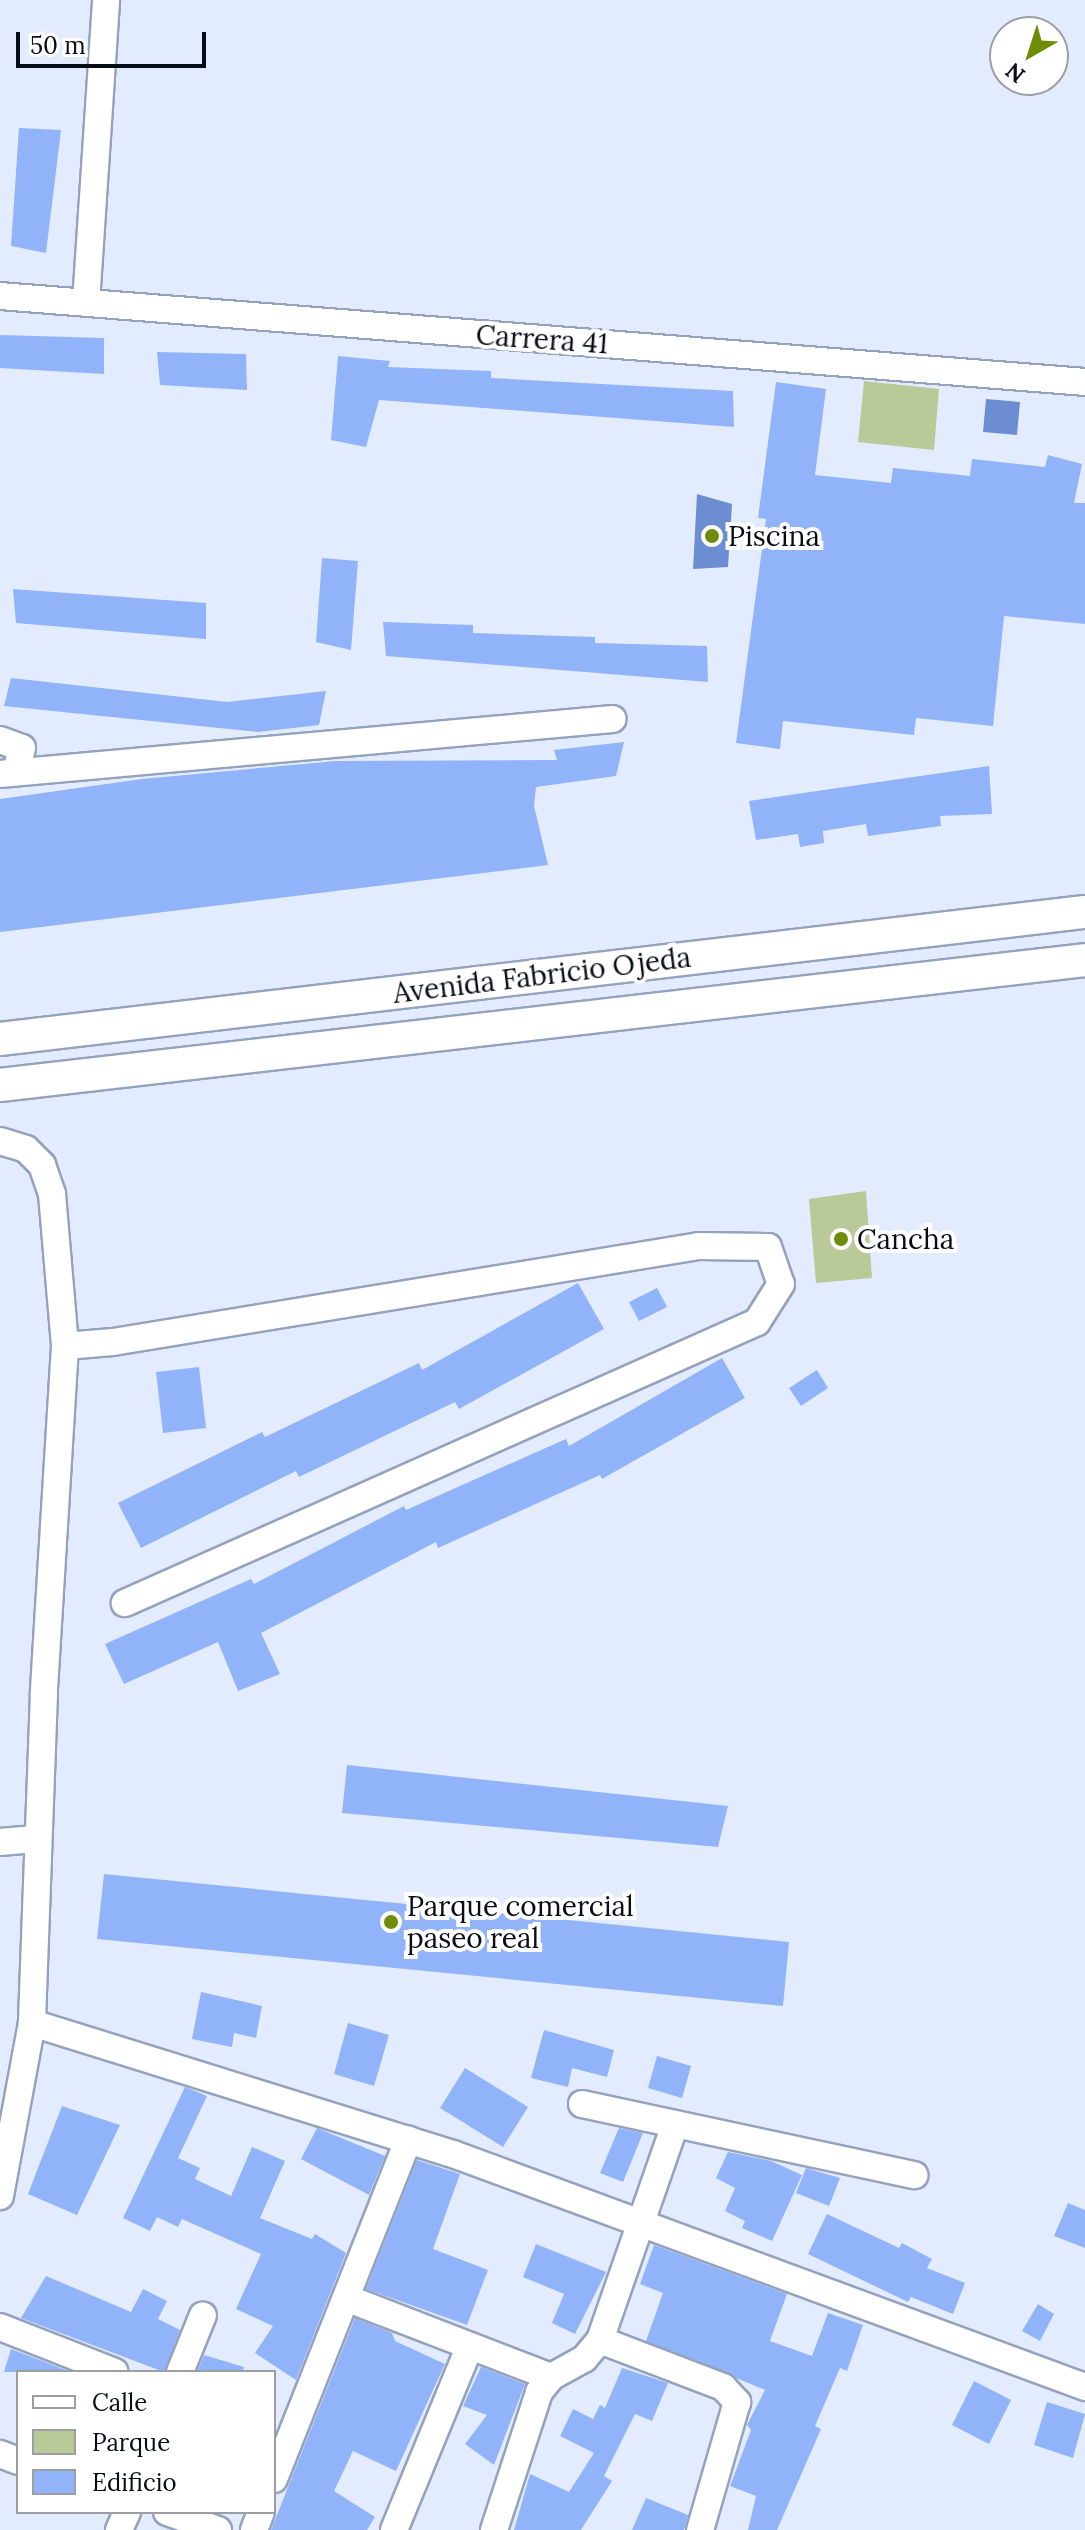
<!DOCTYPE html>
<html>
<head>
<meta charset="utf-8">
<style>
	body { margin:0 }
	#map { position:relative; width:1085px; height:2530px; overflow:hidden; background:#e3ecfe; font-family:Lora,serif }
	div>[style] { position:absolute }
	[style*='--x'] { left:calc(var(--x)*1px); top:calc(var(--y)*1px); width:calc(var(--w)*1px); rotate:calc(var(--a)*1deg) }
	.green>* { inset:0; background:#b9ca98 }
	.water>* { inset:0; background:#6c8dd1 }
	.building>* { inset:0; background:#91b3f9 }
	.roads { filter:drop-shadow(2px 0 #95a2be) drop-shadow(-2px 0 #95a2be) drop-shadow(0 2px #95a2be) drop-shadow(0 -2px #95a2be) }
	.minor>* { height:26px; margin:-13px; padding:0 13px; transform-origin:13px; border-radius:13px; background:#fff }
	.tertiary>* { height:32px; margin:-16px; padding:0 16px; transform-origin:16px; border-radius:16px; background:#fff }
	.dots>* { width:22px; height:22px; translate:-50% -50%; box-sizing:border-box; border:4px solid #fff; border-radius:50% }
	span { translate:-50% -50%; white-space:nowrap; text-align:center; line-height:1.15; -webkit-text-stroke:8px #fff; paint-order:stroke }
	.street-label { font-size:28px; color:#080c16 }
	.poi-label { font-size:28px; color:#080c16 }
	.left { translate:0 -50%; text-align:left }
	.legend { position:absolute; left:16px; top:2370px; width:260px; height:144px; box-sizing:border-box; background:#fff; border:2px solid #9c9ea2; margin:0; padding:10px 14px; list-style:none; font-size:24px; color:#080c16 }
	.legend li { display:flex; align-items:center; gap:16px; height:40px }
	.legend b { width:40px; border:2px solid #9c9ea2 }
	.north { position:absolute; left:989px; top:16px; width:80px; height:80px; box-sizing:border-box; background:#fff; border:2px solid #9c9ea2; border-radius:50%; rotate:219deg; font-size:22px; font-weight:700; line-height:32px; text-align:center; color:#080c16 }
	.north::after { content:''; display:block; margin:auto; width:28px; height:36px; background:#6f8c08; clip-path:polygon(50% 0,100% 100%,50% 72%,0 100%) }
	.scale { position:absolute; left:16px; top:32px; width:190px; height:36px; box-sizing:border-box; border:4px solid #080c16; border-top:0; padding-left:10px; font-size:24px; line-height:28px; white-space:nowrap; color:#080c16; -webkit-text-stroke:6px #fff; paint-order:stroke }
</style>
</head>
<body>
<div id="map">
	<div class="green">
		<div style="clip-path:polygon(864px 381px,939px 389px,934px 450px,858px 442px)"></div>
		<div style="clip-path:polygon(866px 1191px,872px 1278px,816px 1283px,809px 1199px)"></div>
	</div>
	<div class="water">
		<div style="clip-path:polygon(986px 399px,1020px 402px,1017px 435px,983px 432px)"></div>
		<div style="clip-path:polygon(697px 494px,732px 504px,728px 567px,693px 569px)"></div>
	</div>
	<div class="building">
		<div style="clip-path:polygon(19px 128px,61px 130px,46px 253px,11px 246px)"></div>
		<div style="clip-path:polygon(0 335px,104px 338px,104px 374px,0 368px)"></div>
		<div style="clip-path:polygon(157px 352px,246px 354px,247px 390px,160px 385px)"></div>
		<div style="clip-path:polygon(338px 356px,390px 361px,388px 367px,491px 371px,491px 378px,733px 391px,734px 427px,379px 400px,366px 447px,331px 440px)"></div>
		<div style="clip-path:polygon(776px 382px,826px 389px,815px 475px,891px 483px,893px 468px,970px 476px,972px 459px,1045px 467px,1048px 455px,1082px 464px,1074px 503px,1085px 503px,1085px 624px,1004px 616px,993px 726px,916px 718px,914px 735px,783px 721px,780px 749px,736px 743px,766px 519px,758px 518px)"></div>
		<div style="clip-path:polygon(322px 558px,358px 561px,351px 650px,316px 642px)"></div>
		<div style="clip-path:polygon(13px 589px,206px 603px,206px 639px,16px 623px)"></div>
		<div style="clip-path:polygon(383px 622px,473px 625px,473px 633px,595px 637px,595px 643px,707px 646px,708px 682px,386px 656px)"></div>
		<div style="clip-path:polygon(11px 678px,227px 702px,326px 691px,319px 725px,258px 732px,4px 706px)"></div>
		<div style="clip-path:polygon(624px 742px,616px 776px,536px 787px,534px 806px,548px 865px,0 932px,0 799px,142px 779px,336px 761px,557px 760px,554px 750px)"></div>
		<div style="clip-path:polygon(989px 766px,992px 814px,940px 816px,941px 826px,868px 836px,866px 824px,823px 831px,824px 843px,800px 847px,798px 834px,756px 840px,749px 801px)"></div>
		<div style="clip-path:polygon(578px 1283px,604px 1329px,459px 1409px,455px 1402px,299px 1477px,296px 1471px,141px 1548px,118px 1503px,262px 1432px,265px 1437px,419px 1363px,422px 1370px)"></div>
		<div style="clip-path:polygon(657px 1288px,667px 1307px,639px 1321px,629px 1302px)"></div>
		<div style="clip-path:polygon(722px 1358px,745px 1398px,602px 1479px,600px 1475px,438px 1548px,436px 1542px,261px 1633px,280px 1674px,238px 1691px,218px 1642px,124px 1684px,105px 1644px,251px 1579px,254px 1584px,404px 1506px,406px 1510px,566px 1439px,569px 1446px)"></div>
		<div style="clip-path:polygon(199px 1367px,206px 1428px,163px 1433px,156px 1372px)"></div>
		<div style="clip-path:polygon(817px 1370px,828px 1388px,801px 1406px,789px 1388px)"></div>
		<div style="clip-path:polygon(347px 1765px,728px 1806px,718px 1847px,342px 1813px)"></div>
		<div style="clip-path:polygon(104px 1874px,789px 1942px,783px 2006px,97px 1939px)"></div>
		<div style="clip-path:polygon(201px 1992px,262px 2006px,256px 2038px,234px 2033px,232px 2047px,192px 2039px)"></div>
		<div style="clip-path:polygon(348px 2023px,389px 2035px,374px 2086px,334px 2074px)"></div>
		<div style="clip-path:polygon(544px 2030px,614px 2050px,607px 2077px,572px 2068px,568px 2087px,531px 2078px)"></div>
		<div style="clip-path:polygon(657px 2056px,691px 2066px,682px 2098px,648px 2088px)"></div>
		<div style="clip-path:polygon(465px 2068px,528px 2107px,503px 2147px,440px 2108px)"></div>
		<div style="clip-path:polygon(185px 2087px,207px 2096px,178px 2158px,200px 2168px,195px 2179px,231px 2196px,252px 2147px,285px 2161px,260px 2218px,312px 2239px,315px 2234px,346px 2253px,296px 2380px,255px 2353px,273px 2326px,236px 2309px,261px 2254px,182px 2219px,178px 2227px,157px 2217px,150px 2231px,123px 2218px)"></div>
		<div style="clip-path:polygon(62px 2106px,120px 2125px,77px 2215px,28px 2194px)"></div>
		<div style="clip-path:polygon(317px 2128px,385px 2156px,369px 2195px,301px 2159px)"></div>
		<div style="clip-path:polygon(619px 2128px,643px 2133px,623px 2182px,600px 2173px)"></div>
		<div style="clip-path:polygon(728px 2152px,771px 2161px,802px 2175px,772px 2241px,742px 2228px,745px 2221px,725px 2211px,735px 2188px,716px 2178px)"></div>
		<div style="clip-path:polygon(417px 2160px,460px 2174px,433px 2249px,488px 2270px,467px 2325px,366px 2289px)"></div>
		<div style="clip-path:polygon(806px 2168px,840px 2178px,829px 2206px,796px 2193px)"></div>
		<div style="clip-path:polygon(1068px 2203px,1085px 2210px,1085px 2248px,1054px 2236px)"></div>
		<div style="clip-path:polygon(827px 2214px,899px 2248px,902px 2243px,932px 2259px,927px 2268px,965px 2283px,953px 2314px,911px 2297px,908px 2302px,808px 2254px)"></div>
		<div style="clip-path:polygon(536px 2244px,606px 2272px,575px 2334px,552px 2323px,564px 2294px,523px 2277px)"></div>
		<div style="clip-path:polygon(654px 2245px,787px 2294px,770px 2341px,812px 2356px,828px 2313px,863px 2325px,847px 2371px,840px 2368px,815px 2426px,821px 2429px,777px 2530px,748px 2530px,756px 2496px,730px 2486px,751px 2430px,747px 2425px,765px 2390px,646px 2341px,663px 2293px,640px 2284px)"></div>
		<div style="clip-path:polygon(46px 2276px,131px 2312px,143px 2289px,167px 2301px,158px 2319px,180px 2330px,164px 2372px,21px 2318px)"></div>
		<div style="clip-path:polygon(1038px 2304px,1054px 2314px,1040px 2341px,1022px 2331px)"></div>
		<div style="clip-path:polygon(355px 2318px,392px 2333px,395px 2341px,445px 2364px,396px 2471px,353px 2451px,334px 2491px,375px 2517px,367px 2530px,271px 2530px)"></div>
		<div style="clip-path:polygon(11px 2349px,71px 2372px,4px 2372px)"></div>
		<div style="clip-path:polygon(204px 2355px,244px 2367px,243px 2372px,197px 2372px)"></div>
		<div style="clip-path:polygon(481px 2367px,525px 2384px,494px 2465px,465px 2444px,487px 2415px,463px 2406px)"></div>
		<div style="clip-path:polygon(622px 2368px,668px 2383px,652px 2421px,635px 2414px,604px 2476px,612px 2481px,581px 2530px,514px 2530px,530px 2474px,569px 2492px,594px 2453px,560px 2436px,573px 2409px,593px 2419px,600px 2405px,605px 2408px)"></div>
		<div style="clip-path:polygon(974px 2381px,1011px 2400px,989px 2444px,952px 2425px)"></div>
		<div style="clip-path:polygon(1047px 2402px,1085px 2414px,1073px 2458px,1034px 2445px)"></div>
		<div style="clip-path:polygon(646px 2498px,688px 2515px,684px 2530px,632px 2530px)"></div>
	</div>
	<div class="roads">
		<div class="minor">
			<div style="--x:0;--y:296;--w:1088;--a:4.53"></div>
			<div style="--x:86;--y:303;--w:304;--a:-86.2"></div>
			<div style="--x:0;--y:740;--w:23;--a:20"></div>
			<div style="--x:22;--y:748;--w:25;--a:104"></div>
			<div style="--x:0;--y:774;--w:615;--a:-5.13"></div>
			<div style="--x:0;--y:1141;--w:27;--a:17"></div>
			<div style="--x:26;--y:1149;--w:23;--a:45"></div>
			<div style="--x:42;--y:1165;--w:31;--a:71"></div>
			<div style="--x:52;--y:1194;--w:153;--a:85.1"></div>
			<div style="--x:65;--y:1346;--w:348;--a:93.5"></div>
			<div style="--x:44;--y:1693;--w:330;--a:92.1"></div>
			<div style="--x:32;--y:2023;--w:176;--a:100.5"></div>
			<div style="--x:65;--y:1346;--w:48;--a:-4.8"></div>
			<div style="--x:113;--y:1342;--w:594;--a:-9.3"></div>
			<div style="--x:699;--y:1246;--w:69;--a:0.8"></div>
			<div style="--x:768;--y:1247;--w:39;--a:71"></div>
			<div style="--x:781;--y:1284;--w:45;--a:122.3"></div>
			<div style="--x:757;--y:1322;--w:692;--a:156.03"></div>
			<div style="--x:0;--y:1842;--w:38;--a:-5"></div>
			<div style="--x:32;--y:2023;--w:441;--a:17.3"></div>
			<div style="--x:453;--y:2154;--w:674;--a:20.24"></div>
			<div style="--x:582;--y:2104;--w:340;--a:12.1"></div>
			<div style="--x:346;--y:2298;--w:220;--a:21.1"></div>
			<div style="--x:0;--y:2327;--w:123;--a:21.4"></div>
			<div style="--x:600;--y:2340;--w:132;--a:20.9"></div>
			<div style="--x:723;--y:2387;--w:21;--a:47"></div>
			<div style="--x:737;--y:2402;--w:133;--a:106.1"></div>
			<div style="--x:180;--y:2372;--w:61;--a:-68"></div>
			<div style="--x:0;--y:2454;--w:19;--a:21"></div>
			<div style="--x:274;--y:2479;--w:365;--a:-68.4"></div>
			<div style="--x:167;--y:2512;--w:54;--a:19.4"></div>
			<div style="--x:119;--y:2530;--w:20;--a:-66"></div>
			<div style="--x:254;--y:2530;--w:19;--a:-69"></div>
			<div style="--x:394;--y:2530;--w:199;--a:-67.6"></div>
			<div style="--x:494;--y:2530;--w:145;--a:-71.9"></div>
			<div style="--x:539;--y:2392;--w:19;--a:-51"></div>
			<div style="--x:551;--y:2377;--w:38;--a:-29"></div>
			<div style="--x:584;--y:2359;--w:25;--a:-50"></div>
			<div style="--x:600;--y:2340;--w:225;--a:-70.8"></div>
		</div>
		<div class="tertiary">
			<div style="--x:0;--y:1039;--w:1092;--a:-6.68"></div>
			<div style="--x:0;--y:1085;--w:1092;--a:-6.57"></div>
		</div>
	</div>
	<div class="dots">
		<div style="left:712px;top:536px;background:#6f8c08"></div>
		<div style="left:841px;top:1239px;background:#6f8c08"></div>
		<div style="left:391px;top:1922px;background:#6f8c08"></div>
	</div>
	<div class="street-label">
		<span style="left:542px;top:339px;rotate:4deg">Carrera 41</span>
		<span style="left:542px;top:975px;rotate:-7deg">Avenida Fabricio Ojeda</span>
	</div>
	<div class="poi-label">
		<span class="left" style="left:728px;top:536px">Piscina</span>
		<span class="left" style="left:857px;top:1239px">Cancha</span>
		<span class="left" style="left:407px;top:1922px">Parque comercial<br>paseo real</span>
	</div>
	<ul class="legend">
	<li><b style="height:10px;background:#fff"></b>Calle</li>
	<li><b style="height:22px;background:#b9ca98"></b>Parque</li>
	<li><b style="height:22px;background:#91b3f9"></b>Edificio</li>
	</ul>
	<div class="north">N</div>
	<div class="scale">50 m</div>
</div>
</body>
</html>
